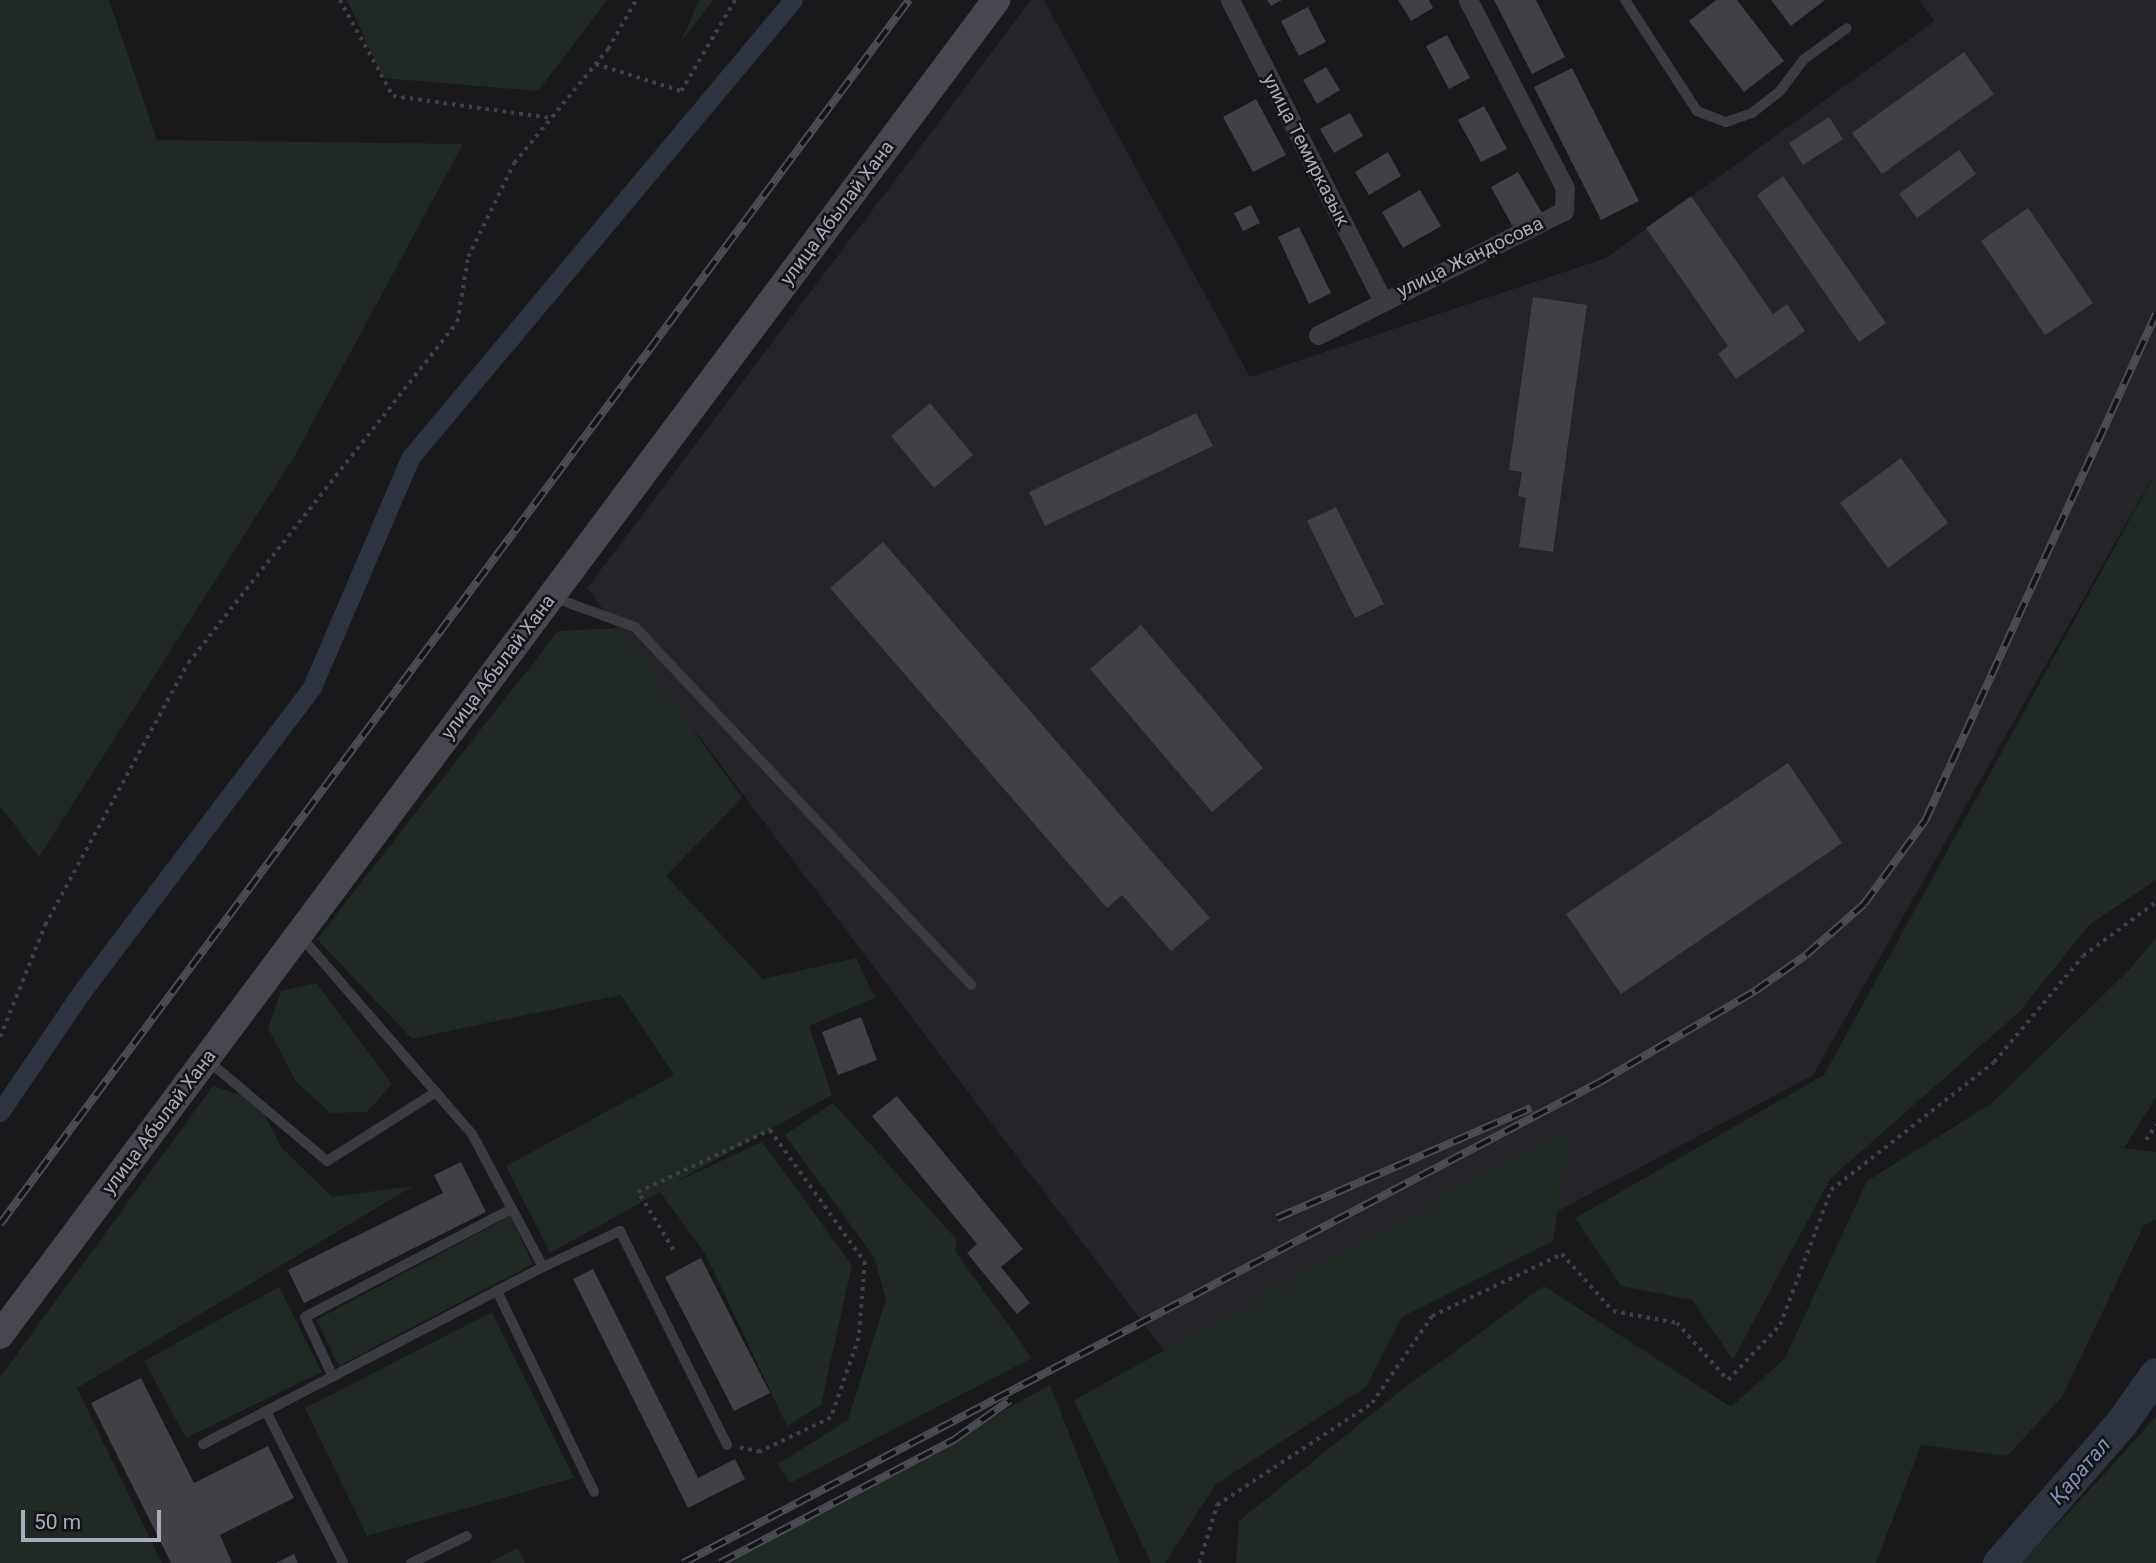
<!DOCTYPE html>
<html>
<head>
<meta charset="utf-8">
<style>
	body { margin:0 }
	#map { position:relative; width:2156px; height:1563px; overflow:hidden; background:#19181b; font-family:Roboto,sans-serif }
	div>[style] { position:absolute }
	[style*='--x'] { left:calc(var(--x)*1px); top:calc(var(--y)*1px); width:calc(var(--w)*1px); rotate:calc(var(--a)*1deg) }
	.built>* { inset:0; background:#252428 }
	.green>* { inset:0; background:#202923 }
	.canal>* { height:19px; margin:-9.5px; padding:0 9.5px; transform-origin:9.5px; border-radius:9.5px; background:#2d3440 }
	.river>* { height:33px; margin:-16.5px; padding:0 16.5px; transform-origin:16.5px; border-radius:16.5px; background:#2d3440 }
	.building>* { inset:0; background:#404045 }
	.path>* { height:3.5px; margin-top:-1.75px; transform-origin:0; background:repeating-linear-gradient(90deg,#3f4047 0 3.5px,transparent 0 8.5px) }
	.lane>* { height:10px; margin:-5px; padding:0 5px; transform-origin:5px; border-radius:5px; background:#3b3b42 }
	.street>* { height:19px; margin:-9.5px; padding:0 9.5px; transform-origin:9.5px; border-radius:9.5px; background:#3b3b42 }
	.secondary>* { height:28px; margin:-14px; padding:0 14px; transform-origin:14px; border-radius:14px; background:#474750 }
	.rail>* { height:8px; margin-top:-4px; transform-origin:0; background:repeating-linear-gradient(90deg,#141316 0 16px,#4c4c55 0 32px); box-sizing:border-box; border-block:2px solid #4c4c55 }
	span { translate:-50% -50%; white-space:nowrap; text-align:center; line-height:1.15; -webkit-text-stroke:5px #141316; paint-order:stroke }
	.street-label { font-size:19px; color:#aaacbb }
	.water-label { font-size:21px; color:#7f92b8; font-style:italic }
	.scale { position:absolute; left:21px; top:1510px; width:140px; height:32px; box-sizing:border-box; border:4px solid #aaacbb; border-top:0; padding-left:9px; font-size:21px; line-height:24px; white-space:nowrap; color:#aaacbb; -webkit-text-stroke:5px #141316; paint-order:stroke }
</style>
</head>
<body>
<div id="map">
	<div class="built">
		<div style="clip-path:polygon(1031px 0,1044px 0,1250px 377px,1606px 258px,1935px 21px,1918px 0,2156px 0,2156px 471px,1813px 1075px,1202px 1401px,587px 588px)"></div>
	</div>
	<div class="green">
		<div style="clip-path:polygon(0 0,109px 0,157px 140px,463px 144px,294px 457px,39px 857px,0 806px)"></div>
		<div style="clip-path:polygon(347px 0,607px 0,538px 91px,383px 78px)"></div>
		<div style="clip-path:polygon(699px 0,713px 0,681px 42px)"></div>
		<div style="clip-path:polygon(2156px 472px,2156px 880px,2089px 925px,2019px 1012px,1830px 1179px,1733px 1360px,1692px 1300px,1621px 1286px,1575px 1218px,1824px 1075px)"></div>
		<div style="clip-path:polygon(621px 628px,742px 798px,666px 876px,763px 979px,856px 958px,875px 998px,809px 1026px,832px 1095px,674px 1183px,762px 1142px,852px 1265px,821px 1405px,787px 1426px,705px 1253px,660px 1192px,550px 1253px,506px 1166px,674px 1075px,621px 995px,412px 1039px,317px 939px,558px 631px)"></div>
		<div style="clip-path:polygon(2156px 938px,2156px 1098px,2124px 1148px,2156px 1152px,2156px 1219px,2144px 1225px,2062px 1397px,2007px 1456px,1921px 1445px,1876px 1563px,1236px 1563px,1239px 1521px,1399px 1392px,1544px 1286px,1731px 1407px,1785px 1358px,1867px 1181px,1992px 1103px,2130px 969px)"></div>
		<div style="clip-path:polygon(316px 983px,392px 1084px,367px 1112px,331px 1113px,296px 1082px,268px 1028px,281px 991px)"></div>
		<div style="clip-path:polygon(213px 1086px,257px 1100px,282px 1148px,332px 1197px,413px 1186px,77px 1388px,162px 1563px,0 1563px,0 1377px)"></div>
		<div style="clip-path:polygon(833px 1103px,957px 1240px,955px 1251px,1032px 1358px,790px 1483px,778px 1464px,848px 1420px,886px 1299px,874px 1257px,785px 1135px)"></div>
		<div style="clip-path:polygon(1571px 1127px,1553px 1241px,1402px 1317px,1366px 1387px,1216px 1484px,1165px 1563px,1151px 1563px,1074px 1400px)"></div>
		<div style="clip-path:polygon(510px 1216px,533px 1264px,339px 1366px,316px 1320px)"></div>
		<div style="clip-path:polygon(279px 1287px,322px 1372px,186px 1438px,144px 1361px)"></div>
		<div style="clip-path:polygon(492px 1312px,574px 1478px,367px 1536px,305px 1408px)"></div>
		<div style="clip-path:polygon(1050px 1385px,1120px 1563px,726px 1563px)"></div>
		<div style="clip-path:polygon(2156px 1416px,2156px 1563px,2021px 1563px,2112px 1466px)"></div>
		<div style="clip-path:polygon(518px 1548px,525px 1563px,488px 1563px)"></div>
	</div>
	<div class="canal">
		<div style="--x:0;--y:1112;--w:148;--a:-55.8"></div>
		<div style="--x:83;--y:990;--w:380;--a:-52.9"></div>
		<div style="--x:312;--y:687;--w:249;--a:-66.8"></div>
		<div style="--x:410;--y:458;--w:597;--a:-50.1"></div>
	</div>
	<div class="river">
		<div style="--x:1999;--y:1563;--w:186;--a:-48.9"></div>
		<div style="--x:2121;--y:1423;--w:60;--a:-54.5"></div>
	</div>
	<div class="building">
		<div style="clip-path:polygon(1267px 0,1282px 0,1271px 6px)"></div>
		<div style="clip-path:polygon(1398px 0,1429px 0,1433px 8px,1411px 21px)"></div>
		<div style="clip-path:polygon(1494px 0,1536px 0,1565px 57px,1532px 74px)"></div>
		<div style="clip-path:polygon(1716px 0,1737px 0,1784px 61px,1744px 92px,1689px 21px)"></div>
		<div style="clip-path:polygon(1771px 0,1825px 0,1791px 26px)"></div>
		<div style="clip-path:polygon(1308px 7px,1326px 42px,1299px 56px,1281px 21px)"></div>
		<div style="clip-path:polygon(1447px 35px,1470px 78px,1449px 89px,1426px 46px)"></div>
		<div style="clip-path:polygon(1964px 52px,1994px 94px,1882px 174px,1852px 133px)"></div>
		<div style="clip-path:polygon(1326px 67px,1340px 90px,1317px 104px,1303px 80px)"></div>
		<div style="clip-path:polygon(1572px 68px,1639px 201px,1601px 220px,1534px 87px)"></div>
		<div style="clip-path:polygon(1256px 99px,1286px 155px,1253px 172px,1223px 117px)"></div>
		<div style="clip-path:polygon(1484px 106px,1507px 149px,1481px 162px,1458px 120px)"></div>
		<div style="clip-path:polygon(1350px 113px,1363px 136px,1334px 153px,1320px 129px)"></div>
		<div style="clip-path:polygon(1829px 117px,1843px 139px,1803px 165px,1789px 143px)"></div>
		<div style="clip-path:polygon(1959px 150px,1976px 174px,1917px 218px,1899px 194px)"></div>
		<div style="clip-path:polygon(1388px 152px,1401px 176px,1369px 195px,1355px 172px)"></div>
		<div style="clip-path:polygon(1518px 172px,1542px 213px,1514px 229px,1491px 187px)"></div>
		<div style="clip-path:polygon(1783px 176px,1886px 323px,1859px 342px,1757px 195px)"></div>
		<div style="clip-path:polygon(1420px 190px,1441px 226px,1403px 248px,1382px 212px)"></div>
		<div style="clip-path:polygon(1691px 196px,1773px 314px,1787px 304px,1805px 331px,1736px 379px,1718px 354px,1728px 346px,1646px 228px)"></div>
		<div style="clip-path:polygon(1251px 205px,1260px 223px,1243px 231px,1234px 213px)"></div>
		<div style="clip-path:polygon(2028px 208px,2093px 303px,2045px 335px,1981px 241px)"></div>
		<div style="clip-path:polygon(1299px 227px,1331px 293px,1309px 304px,1278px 237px)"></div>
		<div style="clip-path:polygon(1533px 297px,1587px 305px,1553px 552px,1519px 547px,1526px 498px,1518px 496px,1522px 472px,1509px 470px)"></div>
		<div style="clip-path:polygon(930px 403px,973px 455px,934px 488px,891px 436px)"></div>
		<div style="clip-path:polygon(1196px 413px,1213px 446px,1045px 526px,1029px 492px)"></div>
		<div style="clip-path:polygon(1901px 458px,1948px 523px,1888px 568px,1840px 503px)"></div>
		<div style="clip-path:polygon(1336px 507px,1384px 604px,1355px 618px,1307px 521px)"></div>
		<div style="clip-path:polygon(883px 542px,1210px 918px,1171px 951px,1122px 895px,1107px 908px,830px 588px)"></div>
		<div style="clip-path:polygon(1141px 625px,1263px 768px,1212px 812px,1090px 669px)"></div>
		<div style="clip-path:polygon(1788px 763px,1842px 843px,1621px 994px,1566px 914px)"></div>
		<div style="clip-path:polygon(861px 1017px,877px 1060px,838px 1075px,822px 1032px)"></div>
		<div style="clip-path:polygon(897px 1096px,1023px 1249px,1001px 1267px,1030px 1303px,1017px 1314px,967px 1253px,977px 1244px,872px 1116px)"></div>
		<div style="clip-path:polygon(461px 1162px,486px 1212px,304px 1303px,288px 1270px,443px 1193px,434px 1175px)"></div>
		<div style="clip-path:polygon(701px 1258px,770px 1393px,734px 1411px,665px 1277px)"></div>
		<div style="clip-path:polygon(593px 1269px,698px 1478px,735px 1459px,745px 1479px,688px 1508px,573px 1279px)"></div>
		<div style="clip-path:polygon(141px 1378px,194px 1483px,268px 1446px,294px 1498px,220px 1535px,232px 1563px,171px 1563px,91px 1403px)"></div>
		<div style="clip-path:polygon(294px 1554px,298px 1563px,276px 1563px)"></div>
	</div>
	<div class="path">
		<div style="--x:340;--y:0;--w:110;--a:61.1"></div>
		<div style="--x:393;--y:96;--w:160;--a:7.9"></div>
		<div style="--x:596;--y:64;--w:89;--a:17.6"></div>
		<div style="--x:681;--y:91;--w:106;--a:-59.3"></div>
		<div style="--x:0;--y:1037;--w:121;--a:-68.1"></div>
		<div style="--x:45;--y:925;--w:298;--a:-61.4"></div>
		<div style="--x:188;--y:663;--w:434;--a:-51.7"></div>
		<div style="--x:457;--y:322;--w:66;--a:-80.4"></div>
		<div style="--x:468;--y:257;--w:105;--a:-63.9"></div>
		<div style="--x:514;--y:163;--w:148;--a:-50.5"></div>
		<div style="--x:608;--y:49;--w:56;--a:-60.3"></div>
		<div style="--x:2146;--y:1140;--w:18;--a:-56"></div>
		<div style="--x:673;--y:1250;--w:68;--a:-121.1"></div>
		<div style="--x:638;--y:1192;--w:146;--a:-25.2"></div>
		<div style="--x:770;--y:1130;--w:163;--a:54.3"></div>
		<div style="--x:865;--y:1262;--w:76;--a:94.5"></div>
		<div style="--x:859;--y:1338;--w:85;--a:109.3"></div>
		<div style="--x:831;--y:1418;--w:79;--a:154.4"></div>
		<div style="--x:760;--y:1452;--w:21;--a:-169"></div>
		<div style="--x:1199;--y:1563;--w:61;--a:-72.8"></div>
		<div style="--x:1217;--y:1505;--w:186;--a:-33.3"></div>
		<div style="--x:1372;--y:1403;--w:106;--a:-55.4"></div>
		<div style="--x:1432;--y:1316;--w:144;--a:-25.5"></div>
		<div style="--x:1562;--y:1254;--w:76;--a:48.2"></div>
		<div style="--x:1613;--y:1311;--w:65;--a:10.6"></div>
		<div style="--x:1677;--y:1323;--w:76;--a:48.2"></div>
		<div style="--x:1728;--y:1380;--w:76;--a:-46.6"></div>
		<div style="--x:1780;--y:1325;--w:144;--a:-69.3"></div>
		<div style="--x:1831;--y:1190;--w:207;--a:-38.1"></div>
		<div style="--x:1994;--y:1062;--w:138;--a:-50"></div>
		<div style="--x:2083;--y:956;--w:91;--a:-36.5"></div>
	</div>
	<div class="lane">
		<div style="--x:1625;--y:0;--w:132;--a:57"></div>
		<div style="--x:1697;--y:111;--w:31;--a:21"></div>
		<div style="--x:1726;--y:122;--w:28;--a:-19"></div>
		<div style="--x:1752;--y:113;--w:36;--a:-38"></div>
		<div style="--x:1780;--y:91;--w:39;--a:-53"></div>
		<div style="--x:1803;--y:60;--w:54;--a:-36"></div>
		<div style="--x:555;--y:598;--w:85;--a:19.9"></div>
		<div style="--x:635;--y:627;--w:491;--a:46.8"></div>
		<div style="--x:206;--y:1059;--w:158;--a:40.1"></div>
		<div style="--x:327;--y:1161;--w:129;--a:-32.3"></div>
		<div style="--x:543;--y:1267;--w:85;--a:-25.1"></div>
		<div style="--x:620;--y:1231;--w:239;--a:63.4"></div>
		<div style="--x:497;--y:1291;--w:223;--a:64.2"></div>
		<div style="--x:333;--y:1377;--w:66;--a:-115"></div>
		<div style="--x:305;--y:1317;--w:233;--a:-27.6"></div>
		<div style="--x:266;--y:1411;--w:170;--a:63.1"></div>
		<div style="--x:203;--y:1444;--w:383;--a:-27.5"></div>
		<div style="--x:543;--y:1267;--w:151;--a:-118.1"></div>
		<div style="--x:472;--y:1134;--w:259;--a:-130.9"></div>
		<div style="--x:411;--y:1563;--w:62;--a:-25.7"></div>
	</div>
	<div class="street">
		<div style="--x:1230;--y:0;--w:336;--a:63.1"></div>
		<div style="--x:1318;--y:335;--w:275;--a:-26.8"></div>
		<div style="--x:1564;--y:211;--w:23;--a:-88"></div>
		<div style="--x:1565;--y:188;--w:212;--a:-117.3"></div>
	</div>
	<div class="secondary">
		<div style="--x:0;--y:1335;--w:1666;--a:-53.27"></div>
	</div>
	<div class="rail">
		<div style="--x:1277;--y:1218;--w:277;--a:-23.4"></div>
		<div style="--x:0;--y:1224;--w:1525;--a:-53.4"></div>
		<div style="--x:683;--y:1563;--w:1035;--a:-27.68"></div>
		<div style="--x:1600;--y:1082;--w:180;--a:-30.4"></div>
		<div style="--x:1755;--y:991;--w:62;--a:-35.2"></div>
		<div style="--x:1806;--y:955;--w:77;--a:-41.3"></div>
		<div style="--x:1864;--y:904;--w:103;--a:-53.7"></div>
		<div style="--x:1925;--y:821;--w:557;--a:-65.5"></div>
		<div style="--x:720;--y:1563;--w:266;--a:-27.8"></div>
		<div style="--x:955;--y:1439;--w:67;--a:-35.3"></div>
	</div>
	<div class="street-label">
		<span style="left:1306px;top:150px;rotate:63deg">улица Темирказык</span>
		<span style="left:837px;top:213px;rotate:-53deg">улица Абылай Хана</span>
		<span style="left:1470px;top:257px;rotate:-26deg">улица Жандосова</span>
		<span style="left:498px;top:667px;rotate:-53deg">улица Абылай Хана</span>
		<span style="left:159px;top:1122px;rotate:-53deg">улица Абылай Хана</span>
	</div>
	<div class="water-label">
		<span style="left:2080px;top:1471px;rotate:-49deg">Қаратал</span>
	</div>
	<div class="scale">50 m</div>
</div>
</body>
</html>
